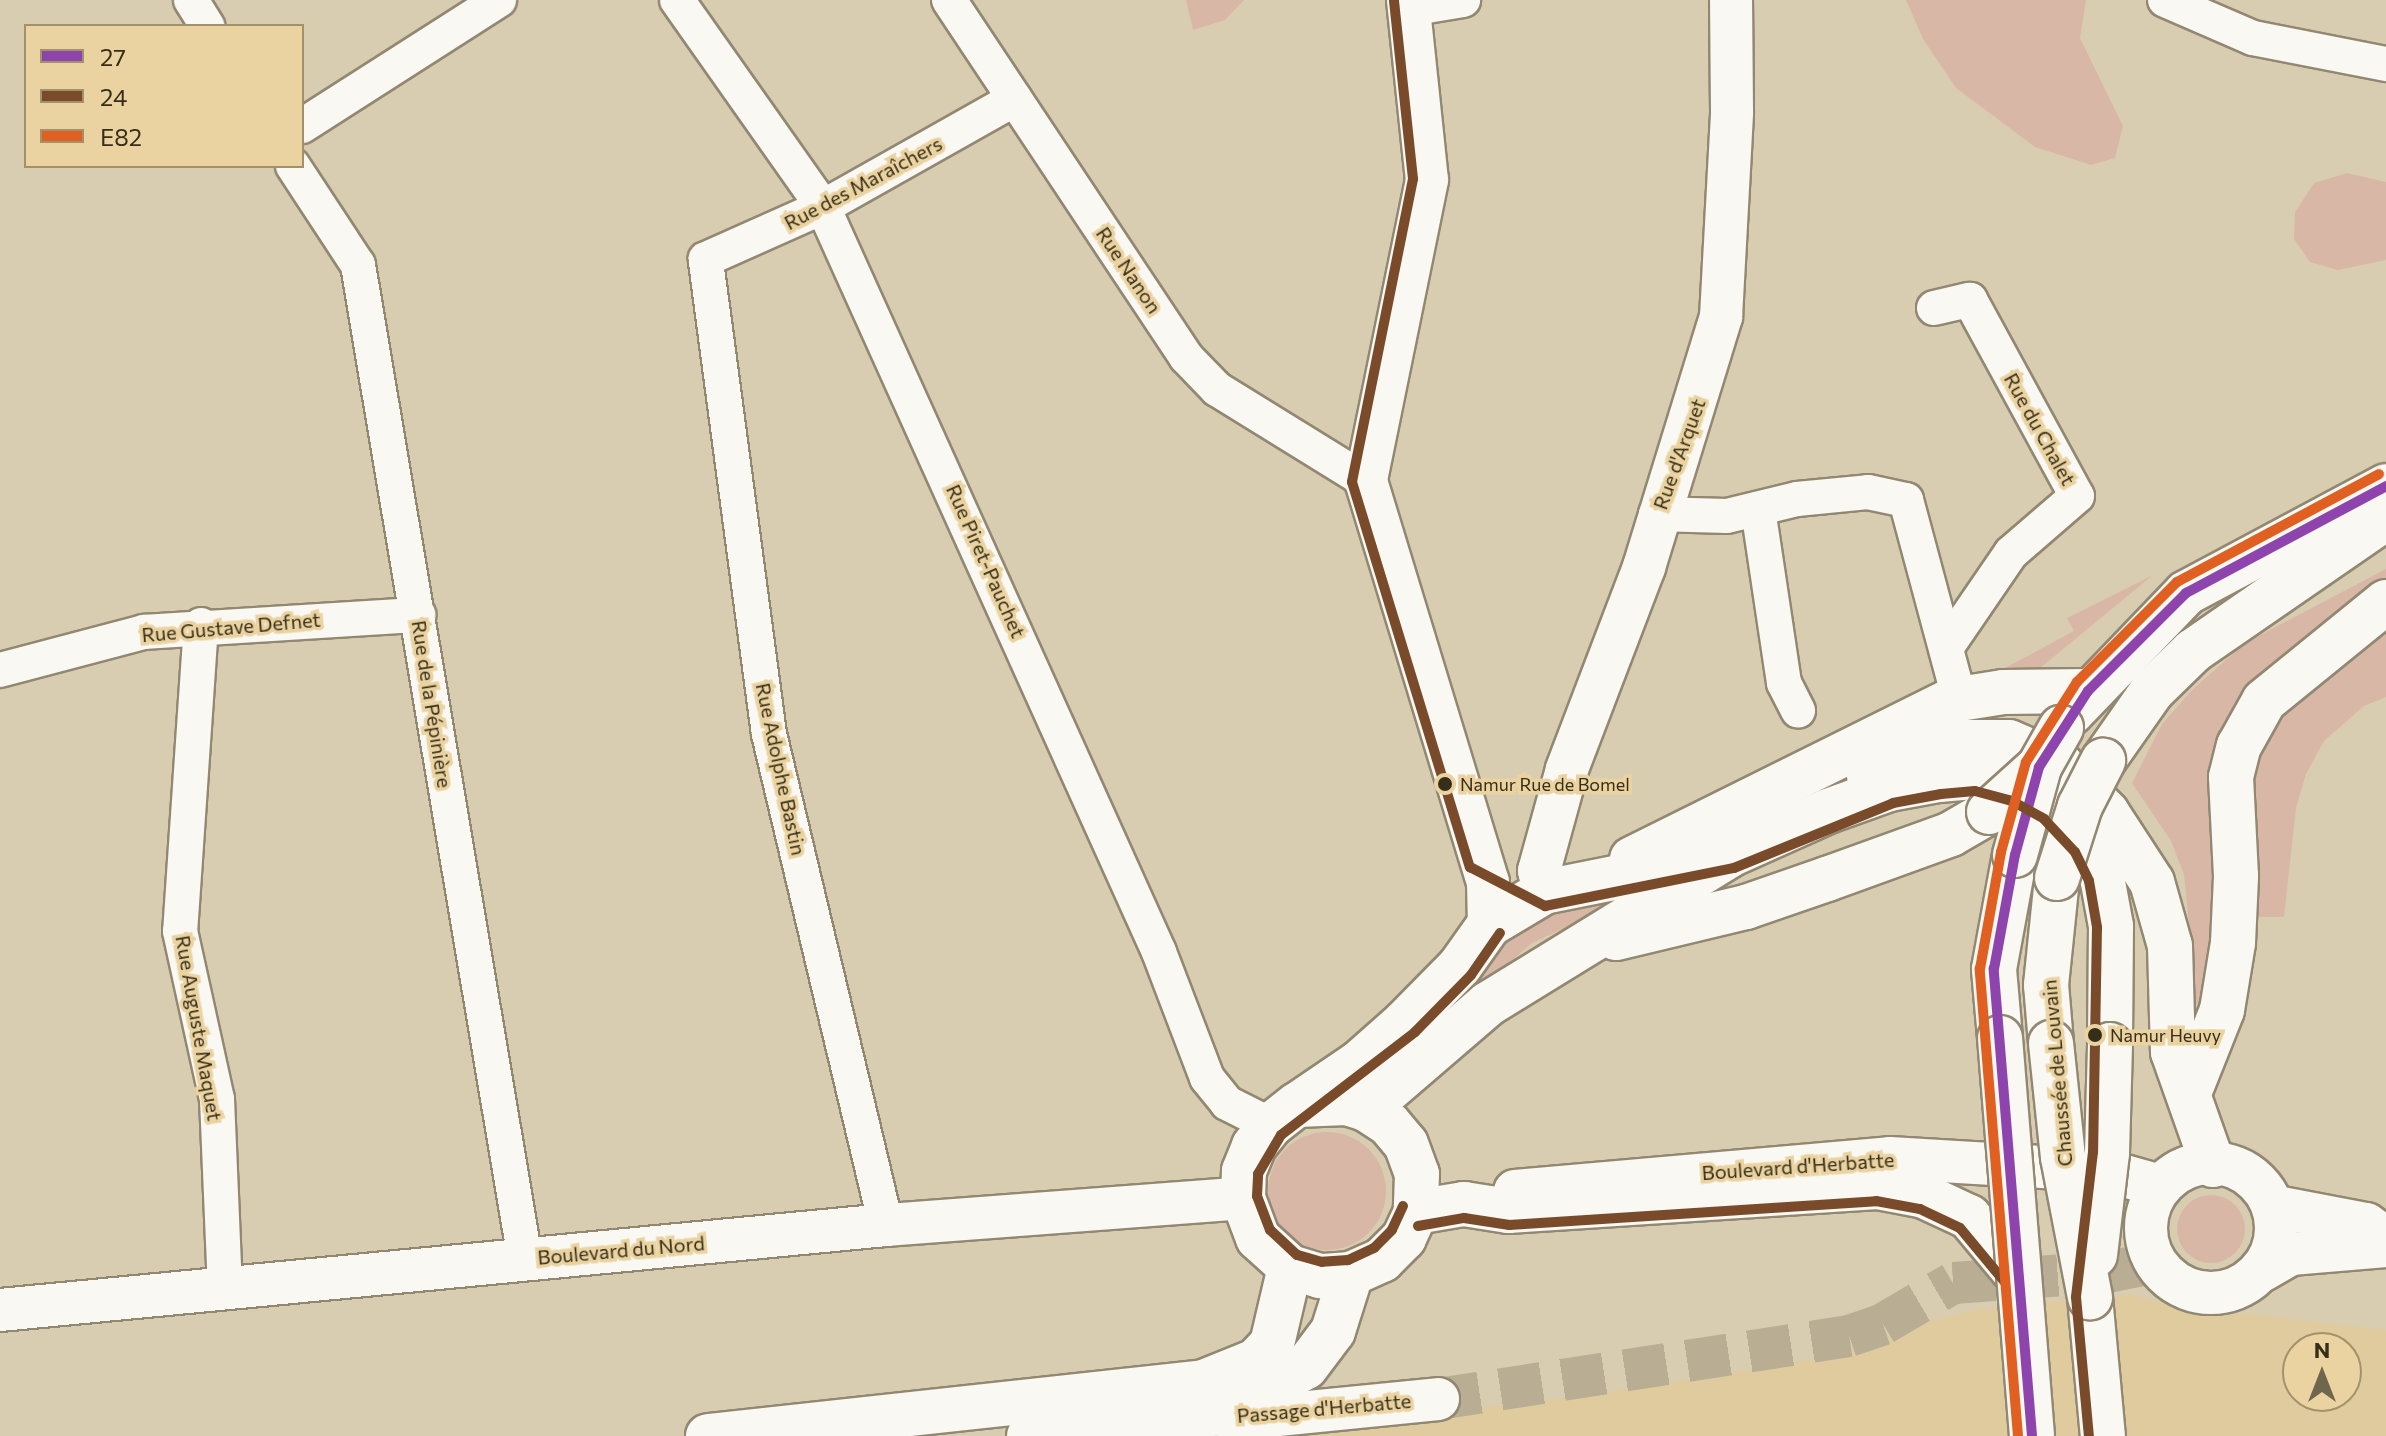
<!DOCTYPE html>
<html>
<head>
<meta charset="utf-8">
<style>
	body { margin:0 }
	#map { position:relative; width:2386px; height:1436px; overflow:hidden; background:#d9cdb1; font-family:Commissioner,sans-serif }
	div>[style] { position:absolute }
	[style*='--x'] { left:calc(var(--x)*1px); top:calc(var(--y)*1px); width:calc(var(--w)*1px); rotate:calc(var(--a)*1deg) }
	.built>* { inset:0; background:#e0cb9e }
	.green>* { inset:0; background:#d9b7a7 }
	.round { border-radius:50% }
	.tertiary-tunnel>* { height:42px; margin-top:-21px; transform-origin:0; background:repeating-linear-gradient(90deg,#b9ad93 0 42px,transparent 0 63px) }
	.roads { filter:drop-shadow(2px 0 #928872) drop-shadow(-2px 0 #928872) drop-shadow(0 2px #928872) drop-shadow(0 -2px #928872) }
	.minor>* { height:34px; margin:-17px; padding:0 17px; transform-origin:17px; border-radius:17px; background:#f9f8f3 }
	.tertiary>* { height:42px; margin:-21px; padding:0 21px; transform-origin:21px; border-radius:21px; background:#f9f8f3 }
	.tertiary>.ring { margin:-21px; padding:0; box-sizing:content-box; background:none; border:42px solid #f9f8f3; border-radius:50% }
	.primary>* { height:44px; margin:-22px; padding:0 22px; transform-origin:22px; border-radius:22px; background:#f9f8f3 }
	.bridges { filter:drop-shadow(2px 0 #928872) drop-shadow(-2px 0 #928872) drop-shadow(0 2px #928872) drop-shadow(0 -2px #928872) }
	.primary-bridge>* { height:44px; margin:-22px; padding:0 22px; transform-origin:22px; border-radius:22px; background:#f9f8f3 }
	.bus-1>* { height:10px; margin:-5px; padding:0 5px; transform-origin:5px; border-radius:5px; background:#8e44ad }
	.bus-2>* { height:10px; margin:-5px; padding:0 5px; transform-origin:5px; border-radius:5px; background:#7a4b2a }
	.bus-3>* { height:10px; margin:-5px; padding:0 5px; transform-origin:5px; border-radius:5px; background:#df6021 }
	.dots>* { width:22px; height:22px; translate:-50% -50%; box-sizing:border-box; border:4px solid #ead3a0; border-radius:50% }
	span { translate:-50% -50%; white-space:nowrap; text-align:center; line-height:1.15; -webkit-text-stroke:7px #ead3a0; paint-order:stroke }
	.bus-label { font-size:18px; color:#372e19 }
	.left { translate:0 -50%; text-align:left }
	.street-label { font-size:20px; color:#372e19 }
	.legend { position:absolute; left:24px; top:24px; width:280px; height:144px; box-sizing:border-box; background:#ead3a0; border:2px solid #a2916a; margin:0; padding:10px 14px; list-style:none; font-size:24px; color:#372e19 }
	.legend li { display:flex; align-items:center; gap:16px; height:40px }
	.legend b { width:40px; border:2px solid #a2916a }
	.north { position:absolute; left:2282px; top:1332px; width:80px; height:80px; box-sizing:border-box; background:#ead3a0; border:2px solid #a2916a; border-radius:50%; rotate:0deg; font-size:22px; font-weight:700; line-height:32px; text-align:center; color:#372e19 }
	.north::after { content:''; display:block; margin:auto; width:28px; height:36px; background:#70664e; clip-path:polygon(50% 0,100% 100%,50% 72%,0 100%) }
</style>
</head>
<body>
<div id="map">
	<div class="built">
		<div style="clip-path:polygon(evenodd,2131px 1294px,2199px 1315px,2250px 1314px,2386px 1330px,2386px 1436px,1228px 1436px,1580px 1396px,1838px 1355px,1911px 1326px,1975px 1310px,2131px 1294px,2298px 1348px,2346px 1348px,2346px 1396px,2298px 1396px,2298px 1348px)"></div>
	</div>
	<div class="green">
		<div style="clip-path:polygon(1186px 0,1244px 0,1225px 20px,1193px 30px)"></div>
		<div style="clip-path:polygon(1906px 0,2086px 0,2080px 38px,2123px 126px,2115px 158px,2091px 165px,2035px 147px,1956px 88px,1923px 39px)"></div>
		<div style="clip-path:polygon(2347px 173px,2386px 182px,2386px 260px,2338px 270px,2310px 262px,2294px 239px,2295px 212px,2314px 183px)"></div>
		<div style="clip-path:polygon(2386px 569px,2386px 589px,2280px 669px,2221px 861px,2208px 1005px,2187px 1004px,2191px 943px,2184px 875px,2171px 841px,2132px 783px,2162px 724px,2193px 689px,2245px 643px)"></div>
		<div style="clip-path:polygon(2153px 575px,2039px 669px,2005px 676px,2003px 669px,2074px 631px,2067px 618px)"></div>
		<div style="clip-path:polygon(2386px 627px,2386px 697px,2364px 706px,2324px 741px,2306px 774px,2296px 808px,2284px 917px,2259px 917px,2247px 827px,2248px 772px,2263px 733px,2292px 700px)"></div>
		<div style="clip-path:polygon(1608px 893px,1612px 906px,1532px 943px,1430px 1031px,1519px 922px)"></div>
		<div class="round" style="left:1268px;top:1132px;width:118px;height:118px"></div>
		<div class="round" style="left:2177px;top:1195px;width:68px;height:68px"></div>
	</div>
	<div class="tertiary-tunnel">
		<div style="--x:1438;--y:1399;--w:416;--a:-8.7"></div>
		<div style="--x:1849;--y:1336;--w:36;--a:-19"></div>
		<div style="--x:1883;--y:1324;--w:81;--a:-30.4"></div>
		<div style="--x:1953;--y:1283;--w:155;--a:-4.1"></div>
		<div style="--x:2108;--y:1272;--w:51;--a:-11.3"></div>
	</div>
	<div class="roads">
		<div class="minor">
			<div style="--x:191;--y:0;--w:31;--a:58"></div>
			<div style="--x:677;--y:0;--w:253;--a:54.8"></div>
			<div style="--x:823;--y:207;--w:817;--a:65.72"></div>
			<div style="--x:1159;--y:952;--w:135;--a:69.1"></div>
			<div style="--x:1207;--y:1078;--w:32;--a:51"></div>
			<div style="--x:1227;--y:1103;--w:49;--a:26.6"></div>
			<div style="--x:949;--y:0;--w:429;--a:56.4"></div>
			<div style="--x:1186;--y:357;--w:45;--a:45.9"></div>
			<div style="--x:1217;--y:389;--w:175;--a:31.7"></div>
			<div style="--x:2165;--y:0;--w:96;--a:23.4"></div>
			<div style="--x:2253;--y:38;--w:136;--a:11.1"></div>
			<div style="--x:1409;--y:9;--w:55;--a:-9.5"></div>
			<div style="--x:302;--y:126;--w:234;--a:-32.6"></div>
			<div style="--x:293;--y:166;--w:118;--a:56.7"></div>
			<div style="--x:358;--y:265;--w:1008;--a:80.46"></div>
			<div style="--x:1934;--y:308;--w:37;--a:-13"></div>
			<div style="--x:1970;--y:300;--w:223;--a:61.4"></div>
			<div style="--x:2077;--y:496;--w:87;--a:139.2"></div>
			<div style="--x:2011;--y:553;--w:115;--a:124.4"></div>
			<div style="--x:1758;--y:509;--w:176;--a:81.5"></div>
			<div style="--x:1784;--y:683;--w:31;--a:63"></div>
			<div style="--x:1656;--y:514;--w:71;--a:1.6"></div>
			<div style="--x:1727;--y:516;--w:72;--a:-13.7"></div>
			<div style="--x:1797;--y:499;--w:71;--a:-5.6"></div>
			<div style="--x:1868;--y:492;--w:39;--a:12"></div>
			<div style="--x:1906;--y:500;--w:193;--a:75"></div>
			<div style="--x:1956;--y:686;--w:14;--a:102"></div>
			<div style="--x:201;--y:625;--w:307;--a:93.9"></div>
			<div style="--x:180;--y:931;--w:172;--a:77.6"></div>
			<div style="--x:217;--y:1099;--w:189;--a:87.6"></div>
			<div style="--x:0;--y:670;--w:149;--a:-14.8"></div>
			<div style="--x:144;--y:632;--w:275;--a:-3.6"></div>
			<div style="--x:886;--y:1225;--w:505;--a:-103.4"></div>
			<div style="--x:769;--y:734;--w:479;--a:-97.6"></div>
			<div style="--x:706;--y:259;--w:128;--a:-24"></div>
			<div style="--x:823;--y:207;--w:220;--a:-29.4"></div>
		</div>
		<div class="tertiary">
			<div style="--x:1408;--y:0;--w:181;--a:84"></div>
			<div style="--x:1427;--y:180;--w:307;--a:101.5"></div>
			<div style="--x:1366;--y:481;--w:419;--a:73.1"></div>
			<div style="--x:1488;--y:882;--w:43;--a:88.7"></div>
			<div style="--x:1544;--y:892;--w:22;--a:-103"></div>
			<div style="--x:1539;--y:871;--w:106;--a:-74.6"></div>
			<div style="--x:1567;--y:769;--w:216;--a:-69.1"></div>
			<div style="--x:1644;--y:567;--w:262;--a:-72.9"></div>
			<div style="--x:1721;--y:317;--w:206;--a:-86.9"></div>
			<div style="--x:1732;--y:111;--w:111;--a:-90.5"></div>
			<div class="ring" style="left:2146px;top:1163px;width:88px;height:88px"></div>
			<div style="--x:1515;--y:1191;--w:376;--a:-5"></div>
			<div style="--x:1890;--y:1158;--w:217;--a:3.4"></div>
			<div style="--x:2107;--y:1171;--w:55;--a:15.8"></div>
			<div style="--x:2276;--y:1207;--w:92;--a:10.7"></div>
			<div style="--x:2366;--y:1224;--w:24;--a:35"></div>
			<div style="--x:2263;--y:1270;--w:32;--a:-30"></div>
			<div style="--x:2291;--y:1254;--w:95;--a:-4.8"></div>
			<div style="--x:0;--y:1310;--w:890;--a:-5.48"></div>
			<div style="--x:886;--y:1225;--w:358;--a:-4.3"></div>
			<div style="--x:1211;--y:1414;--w:37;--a:6"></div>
			<div style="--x:1248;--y:1418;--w:191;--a:-5.7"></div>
		</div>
		<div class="primary">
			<div style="--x:2071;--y:713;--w:166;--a:-46.2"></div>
			<div style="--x:2186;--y:593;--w:227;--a:-28.1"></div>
			<div style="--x:2103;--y:761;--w:85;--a:-55"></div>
			<div style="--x:2152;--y:691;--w:57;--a:-44.3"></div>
			<div style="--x:2193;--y:651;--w:234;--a:-34.6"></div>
			<div style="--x:1869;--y:776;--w:89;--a:-22.5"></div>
			<div style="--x:1951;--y:742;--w:58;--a:0"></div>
			<div style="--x:2009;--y:742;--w:56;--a:23.3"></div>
			<div style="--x:2060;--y:764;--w:68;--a:46.2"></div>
			<div style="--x:2107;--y:813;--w:82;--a:56.9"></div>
			<div style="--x:2152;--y:882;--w:66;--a:74.3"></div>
			<div style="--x:2170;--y:946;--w:106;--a:88.4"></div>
			<div style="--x:2173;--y:1052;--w:120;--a:70.5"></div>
			<div style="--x:1632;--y:859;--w:358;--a:-26.4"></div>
			<div style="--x:1953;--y:700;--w:51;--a:-9.1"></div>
			<div style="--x:2003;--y:692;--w:85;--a:-0.7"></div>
			<div style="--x:1616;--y:938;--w:134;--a:-13.4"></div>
			<div style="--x:1746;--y:907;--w:86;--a:-19.1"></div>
			<div style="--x:1827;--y:879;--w:132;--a:-19.9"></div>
			<div style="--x:1951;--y:834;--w:44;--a:-30.1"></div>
			<div style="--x:2000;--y:1038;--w:69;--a:-95"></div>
			<div style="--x:1994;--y:969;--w:116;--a:-79.6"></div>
			<div style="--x:2051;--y:1043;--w:58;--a:-94.9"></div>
			<div style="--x:2046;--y:985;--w:108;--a:-84.1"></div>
			<div style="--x:2189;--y:1093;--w:89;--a:-68.3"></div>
			<div style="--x:2222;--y:1010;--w:68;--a:-80.7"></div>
			<div style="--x:2233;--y:943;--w:67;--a:-87.4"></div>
			<div style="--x:2236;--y:876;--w:99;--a:-92.9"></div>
			<div style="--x:2231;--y:777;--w:32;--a:-76"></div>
			<div style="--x:2239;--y:746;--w:51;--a:-60.9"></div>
			<div style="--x:2264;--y:701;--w:157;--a:-39.1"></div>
			<div style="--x:1297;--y:1105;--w:50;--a:-2.3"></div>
			<div style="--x:1347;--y:1103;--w:20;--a:18"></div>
			<div style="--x:1366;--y:1109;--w:27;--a:33"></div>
			<div style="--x:1389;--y:1124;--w:26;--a:50"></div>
			<div style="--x:1406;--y:1144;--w:32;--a:70"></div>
			<div style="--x:1417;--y:1174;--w:38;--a:92"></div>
			<div style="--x:1416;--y:1212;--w:29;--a:115"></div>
			<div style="--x:1404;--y:1238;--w:31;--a:135"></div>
			<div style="--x:1382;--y:1260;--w:34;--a:156"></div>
			<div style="--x:1351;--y:1274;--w:31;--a:176"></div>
			<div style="--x:1320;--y:1276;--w:31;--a:-163"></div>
			<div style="--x:1290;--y:1267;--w:43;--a:-137.8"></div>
			<div style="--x:1258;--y:1238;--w:43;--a:-110.6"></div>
			<div style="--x:1243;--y:1198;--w:27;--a:-88"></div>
			<div style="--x:1244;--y:1171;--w:27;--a:-68"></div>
			<div style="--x:1254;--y:1146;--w:27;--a:-51"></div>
			<div style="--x:1271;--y:1125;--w:33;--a:-38"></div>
			<div style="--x:1297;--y:1105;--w:76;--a:-34.3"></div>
			<div style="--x:1360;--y:1062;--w:60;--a:-41.6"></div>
			<div style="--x:1405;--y:1022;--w:78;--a:-45.5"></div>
			<div style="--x:1460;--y:966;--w:50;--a:-54.7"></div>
			<div style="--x:1489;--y:925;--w:64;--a:-31"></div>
			<div style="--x:1544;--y:892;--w:190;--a:-11.3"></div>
			<div style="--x:1366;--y:1109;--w:161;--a:-40.7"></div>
			<div style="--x:1488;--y:1004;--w:284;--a:-31.6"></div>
			<div style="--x:1730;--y:855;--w:107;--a:-24.2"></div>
			<div style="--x:1828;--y:811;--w:65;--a:-19.8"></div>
			<div style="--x:1889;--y:789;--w:51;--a:-10.2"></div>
			<div style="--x:1939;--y:780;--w:37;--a:-5"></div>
			<div style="--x:1976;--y:777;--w:42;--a:15"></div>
			<div style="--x:2017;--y:788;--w:41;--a:29.1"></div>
			<div style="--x:2053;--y:808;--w:50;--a:46.6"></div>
			<div style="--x:2087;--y:844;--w:36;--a:66"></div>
			<div style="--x:2102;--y:877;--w:50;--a:79.6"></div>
			<div style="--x:2111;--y:926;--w:119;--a:90.5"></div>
			<div style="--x:1416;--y:1212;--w:49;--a:-9.5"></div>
			<div style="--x:1464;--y:1204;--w:45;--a:9"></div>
			<div style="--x:1508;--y:1211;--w:370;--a:-3.7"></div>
			<div style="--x:1877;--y:1187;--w:48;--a:10.8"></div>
			<div style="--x:1924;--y:1196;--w:50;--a:25"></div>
			<div style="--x:1969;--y:1217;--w:72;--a:50.1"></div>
			<div style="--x:2090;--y:1297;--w:140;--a:84.7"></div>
			<div style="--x:708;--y:1436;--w:499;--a:-6.2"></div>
			<div style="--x:1204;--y:1382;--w:56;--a:-22"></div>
			<div style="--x:1256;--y:1361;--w:23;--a:-47"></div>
			<div style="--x:1272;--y:1344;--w:79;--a:-76.8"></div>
			<div style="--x:1029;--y:1436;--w:183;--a:-6.9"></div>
			<div style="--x:1211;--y:1414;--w:32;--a:-20"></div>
			<div style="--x:1241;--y:1403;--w:74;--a:-29"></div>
			<div style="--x:1306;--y:1367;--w:45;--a:-53.1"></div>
			<div style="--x:1333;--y:1331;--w:60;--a:-72.5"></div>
		</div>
	</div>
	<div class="bridges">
		<div class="primary-bridge">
			<div style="--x:1989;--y:812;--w:67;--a:-42"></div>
			<div style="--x:2015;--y:855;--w:91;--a:-74.7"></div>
			<div style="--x:2039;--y:767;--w:45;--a:-60.6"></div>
			<div style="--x:2057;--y:878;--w:76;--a:-72.3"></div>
			<div style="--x:2080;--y:806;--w:51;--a:-62.9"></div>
			<div style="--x:2000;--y:1038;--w:399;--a:85.4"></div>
			<div style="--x:2051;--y:1043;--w:115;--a:84"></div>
			<div style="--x:2063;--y:1157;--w:143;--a:79.1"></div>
			<div style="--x:2095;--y:1255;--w:103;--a:-83.3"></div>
			<div style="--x:2107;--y:1153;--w:108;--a:-88.4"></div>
		</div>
	</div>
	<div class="bus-1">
		<div style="--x:2032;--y:1436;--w:469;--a:-94.7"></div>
		<div style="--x:1994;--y:969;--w:116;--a:-79.6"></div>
		<div style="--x:2015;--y:855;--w:91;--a:-74.7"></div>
		<div style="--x:2039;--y:767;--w:90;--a:-57.2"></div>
		<div style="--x:2088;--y:691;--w:139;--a:-45"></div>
		<div style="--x:2186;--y:593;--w:227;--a:-28.1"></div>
	</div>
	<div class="bus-2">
		<div style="--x:1394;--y:1;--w:179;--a:83.9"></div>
		<div style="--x:1413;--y:179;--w:309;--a:101.4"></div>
		<div style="--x:1352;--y:482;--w:403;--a:73"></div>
		<div style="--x:1470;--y:867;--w:85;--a:27.5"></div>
		<div style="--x:1545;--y:906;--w:193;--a:-11.4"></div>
		<div style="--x:1734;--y:868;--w:172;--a:-22.2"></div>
		<div style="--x:1893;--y:803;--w:49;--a:-10.6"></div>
		<div style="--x:1941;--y:794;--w:34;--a:-5"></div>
		<div style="--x:1975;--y:791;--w:38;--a:15"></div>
		<div style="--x:2012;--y:801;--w:37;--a:29"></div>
		<div style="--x:2044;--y:819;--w:45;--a:46.8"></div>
		<div style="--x:2075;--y:852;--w:32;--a:64"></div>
		<div style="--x:2089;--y:881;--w:47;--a:80.1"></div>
		<div style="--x:2097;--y:927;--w:225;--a:91"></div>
		<div style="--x:2093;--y:1152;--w:146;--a:96.7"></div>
		<div style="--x:2076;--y:1297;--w:140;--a:84.7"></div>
		<div style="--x:1403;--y:1206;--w:26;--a:115"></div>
		<div style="--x:1392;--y:1230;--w:25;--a:135"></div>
		<div style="--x:1374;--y:1248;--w:29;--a:155"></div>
		<div style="--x:1348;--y:1260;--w:26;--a:176"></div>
		<div style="--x:1322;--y:1262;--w:26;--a:-164"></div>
		<div style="--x:1297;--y:1255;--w:37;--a:-137"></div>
		<div style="--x:1270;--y:1230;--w:36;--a:-111"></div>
		<div style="--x:1257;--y:1196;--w:22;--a:-87"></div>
		<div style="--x:1258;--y:1174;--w:45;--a:-59.5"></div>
		<div style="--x:1281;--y:1135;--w:169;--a:-37.5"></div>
		<div style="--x:1415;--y:1032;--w:80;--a:-45.5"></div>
		<div style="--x:1471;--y:975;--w:51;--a:-55.4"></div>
		<div style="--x:1418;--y:1226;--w:47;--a:-9.9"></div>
		<div style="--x:1464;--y:1218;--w:46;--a:8.8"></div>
		<div style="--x:1509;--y:1225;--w:368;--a:-3.7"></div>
		<div style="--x:1876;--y:1201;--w:45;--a:10.3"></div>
		<div style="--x:1920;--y:1209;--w:44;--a:25.4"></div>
		<div style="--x:1960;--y:1228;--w:69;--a:50.3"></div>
	</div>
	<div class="bus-3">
		<div style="--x:2018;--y:1436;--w:469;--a:-94.7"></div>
		<div style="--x:1980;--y:969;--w:119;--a:-79.8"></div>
		<div style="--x:2001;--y:852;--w:93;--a:-74.5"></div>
		<div style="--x:2026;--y:762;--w:95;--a:-57.5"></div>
		<div style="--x:2077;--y:682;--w:141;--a:-45"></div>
		<div style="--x:2177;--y:582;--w:229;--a:-28.1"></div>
	</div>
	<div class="dots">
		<div style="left:1445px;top:784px;background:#372e19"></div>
		<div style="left:2095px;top:1035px;background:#372e19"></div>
	</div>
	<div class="bus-label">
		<span class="left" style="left:1460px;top:784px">Namur Rue de Bomel</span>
		<span class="left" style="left:2110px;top:1035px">Namur Heuvy</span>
	</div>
	<div class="street-label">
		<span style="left:863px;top:183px;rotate:-28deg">Rue des Maraîchers</span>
		<span style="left:1129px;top:270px;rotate:56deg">Rue Nanon</span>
		<span style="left:2040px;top:429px;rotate:61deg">Rue du Chalet</span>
		<span style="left:1679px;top:454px;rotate:-70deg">Rue d'Arquet</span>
		<span style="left:986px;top:561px;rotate:66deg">Rue Piret-Pauchet</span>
		<span style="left:231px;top:627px;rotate:-5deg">Rue Gustave Defnet</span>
		<span style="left:432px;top:704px;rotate:81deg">Rue de la Pépinière</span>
		<span style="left:781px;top:769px;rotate:78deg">Rue Adolphe Bastin</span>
		<span style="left:199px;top:1028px;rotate:80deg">Rue Auguste Maquet</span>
		<span style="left:2057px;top:1073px;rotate:-95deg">Chaussée de Louvain</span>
		<span style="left:1798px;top:1166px;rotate:-4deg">Boulevard d'Herbatte</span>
		<span style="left:621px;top:1250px;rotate:-5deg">Boulevard du Nord</span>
		<span style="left:1324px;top:1408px;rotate:-5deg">Passage d'Herbatte</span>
	</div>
	<ul class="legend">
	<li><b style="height:10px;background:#8e44ad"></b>27</li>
	<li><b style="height:10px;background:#7a4b2a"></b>24</li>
	<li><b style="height:10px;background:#df6021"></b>E82</li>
	</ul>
	<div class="north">N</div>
</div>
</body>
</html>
